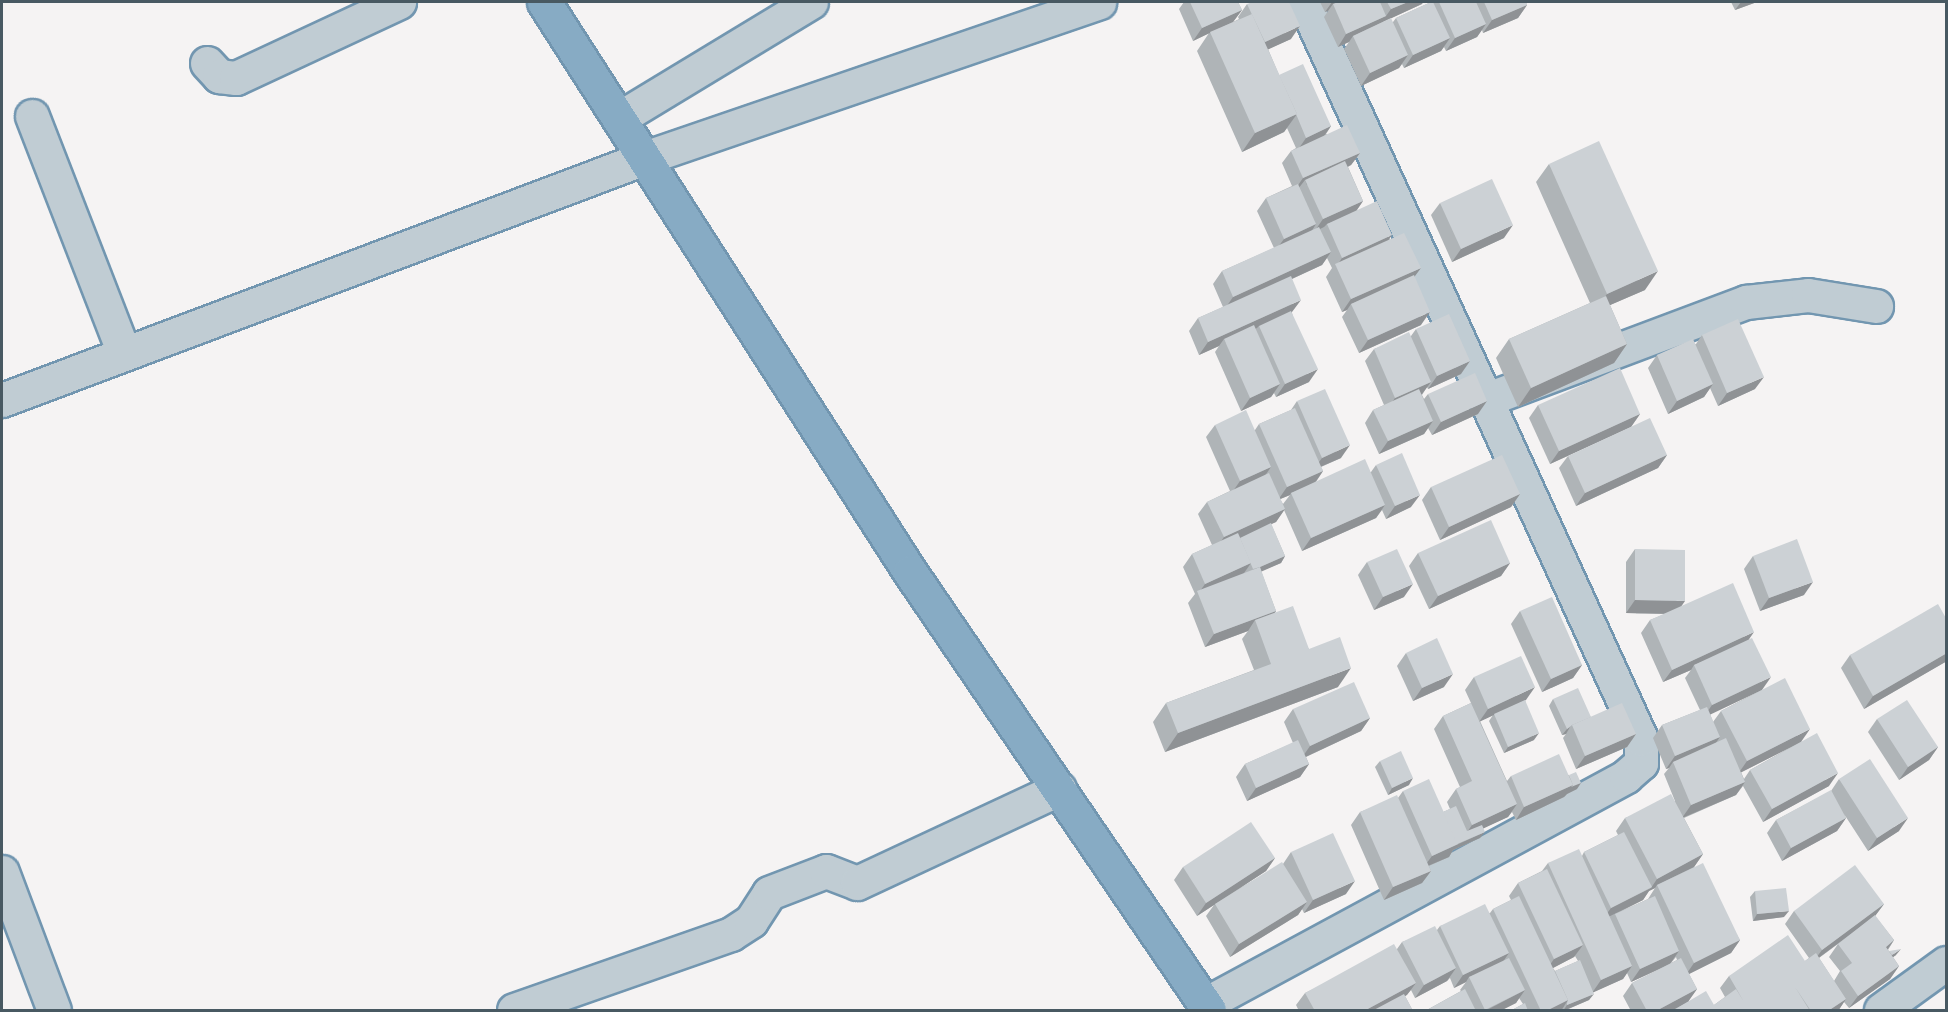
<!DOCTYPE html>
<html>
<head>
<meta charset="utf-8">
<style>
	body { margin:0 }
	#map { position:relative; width:1948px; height:1012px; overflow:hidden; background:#f5f3f3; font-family:"Archivo Narrow",sans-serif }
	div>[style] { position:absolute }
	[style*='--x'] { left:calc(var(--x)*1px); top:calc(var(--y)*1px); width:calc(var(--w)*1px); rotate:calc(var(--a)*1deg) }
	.roads { filter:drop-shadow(2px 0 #7296b0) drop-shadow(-2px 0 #7296b0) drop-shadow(0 2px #7296b0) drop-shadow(0 -2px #7296b0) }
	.minor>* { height:33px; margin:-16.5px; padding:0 16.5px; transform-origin:16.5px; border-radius:16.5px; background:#c0ccd3 }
	.highway>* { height:33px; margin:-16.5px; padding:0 16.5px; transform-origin:16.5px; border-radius:16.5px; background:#87abc4 }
	.wall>* { inset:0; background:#afb4b7 }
	.shaded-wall>* { inset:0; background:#8f9295 }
	.building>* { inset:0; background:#ccd1d5 }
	span { translate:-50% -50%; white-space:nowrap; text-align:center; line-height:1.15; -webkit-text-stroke:4.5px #fff; paint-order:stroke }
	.frame { position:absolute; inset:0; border:3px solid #485962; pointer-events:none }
</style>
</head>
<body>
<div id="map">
	<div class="roads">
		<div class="minor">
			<div style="--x:207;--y:63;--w:18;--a:47"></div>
			<div style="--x:219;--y:76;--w:17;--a:7"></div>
			<div style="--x:236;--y:78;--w:180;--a:-25"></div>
			<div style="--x:32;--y:116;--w:254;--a:68.8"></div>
			<div style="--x:621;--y:117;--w:222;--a:-31.2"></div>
			<div style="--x:2;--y:400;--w:689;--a:-20.64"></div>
			<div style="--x:647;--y:157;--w:478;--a:-18.9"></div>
			<div style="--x:1485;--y:400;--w:279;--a:-20.6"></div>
			<div style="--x:1746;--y:302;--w:62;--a:-6.4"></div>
			<div style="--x:1808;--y:295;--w:69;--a:9.2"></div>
			<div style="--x:2;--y:872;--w:147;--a:69.4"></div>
			<div style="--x:1205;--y:1004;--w:479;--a:-28.4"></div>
			<div style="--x:1626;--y:776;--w:20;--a:-41"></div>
			<div style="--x:1641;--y:763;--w:24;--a:-90"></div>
			<div style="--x:1641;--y:739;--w:810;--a:-114.57"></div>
			<div style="--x:514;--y:1010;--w:230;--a:-19.3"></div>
			<div style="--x:731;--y:934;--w:24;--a:-33"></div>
			<div style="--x:751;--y:921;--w:33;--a:-57"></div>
			<div style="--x:769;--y:893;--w:61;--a:-21.1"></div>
			<div style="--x:826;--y:871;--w:33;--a:21"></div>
			<div style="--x:857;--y:883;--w:223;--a:-25"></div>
			<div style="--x:1881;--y:1010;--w:80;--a:-35.9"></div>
		</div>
		<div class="highway">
			<div style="--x:544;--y:2;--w:677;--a:57.3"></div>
			<div style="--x:910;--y:572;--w:530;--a:55.68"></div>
		</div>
	</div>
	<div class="wall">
		<div style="clip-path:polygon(1184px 2px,1238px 2px,1242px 10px,1233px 22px,1239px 19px,1238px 17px,1247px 4px,1291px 39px,1268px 49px,1279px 75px,1331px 126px,1326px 134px,1360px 153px,1351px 165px,1348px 167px,1363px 201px,1357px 210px,1390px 239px,1414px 277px,1421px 325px,1359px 353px,1342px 317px,1347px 310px,1342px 312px,1326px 277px,1332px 268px,1327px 258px,1322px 265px,1292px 279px,1292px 313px,1309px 382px,1276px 397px,1274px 393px,1271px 397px,1241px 411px,1215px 352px,1219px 346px,1199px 355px,1189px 331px,1198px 318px,1223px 307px,1213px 284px,1222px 271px,1274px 248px,1257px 211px,1266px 198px,1292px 186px,1282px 163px,1291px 151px,1296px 148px,1287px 128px,1284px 132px,1242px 152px,1197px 51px,1209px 33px,1193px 41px,1179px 9px)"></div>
		<div style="clip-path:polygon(1320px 2px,1423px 2px,1422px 4px,1382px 22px,1393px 22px,1396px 18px,1431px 2px,1526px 2px,1527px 5px,1518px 18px,1483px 33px,1482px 30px,1477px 37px,1446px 51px,1444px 47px,1441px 51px,1404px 68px,1402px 64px,1399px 68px,1361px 86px,1344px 49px,1349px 42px,1338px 47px,1324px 17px,1328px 11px,1325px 12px)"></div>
		<div style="clip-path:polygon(1731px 2px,1757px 2px,1735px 10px)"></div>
		<div style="clip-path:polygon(1549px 164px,1645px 290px,1610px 305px,1627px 344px,1614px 363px,1518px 407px,1496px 358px,1509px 339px,1590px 303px,1536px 182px)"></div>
		<div style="clip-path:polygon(1440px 203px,1504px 238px,1452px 262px,1431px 215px)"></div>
		<div style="clip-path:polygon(1416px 329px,1461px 374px,1428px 389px,1427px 387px,1422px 395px,1424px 399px,1428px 394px,1478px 414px,1432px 435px,1428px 428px,1424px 434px,1379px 454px,1365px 423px,1373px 410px,1384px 405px,1365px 361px,1374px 349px,1411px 336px)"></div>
		<div style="clip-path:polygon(1702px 335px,1755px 389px,1718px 406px,1710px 388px,1704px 397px,1668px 414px,1648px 368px,1657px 355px,1696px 344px)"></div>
		<div style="clip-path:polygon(evenodd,1297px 401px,1341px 458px,1321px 467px,1323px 471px,1316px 482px,1371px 472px,1376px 465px,1411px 507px,1386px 519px,1382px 510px,1376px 518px,1302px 551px,1284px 510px,1276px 522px,1271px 524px,1285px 556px,1281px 563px,1261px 571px,1276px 611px,1275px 613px,1309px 649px,1338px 687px,1165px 752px,1153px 722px,1166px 703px,1254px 670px,1242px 639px,1248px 631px,1205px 647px,1188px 603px,1195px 594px,1183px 567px,1192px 554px,1212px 545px,1198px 514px,1207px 502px,1230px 491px,1206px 437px,1215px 425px,1255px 430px,1259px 424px,1291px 410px,1297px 401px,1290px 495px,1283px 504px,1280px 499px,1290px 495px)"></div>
		<div style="clip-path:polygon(1538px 405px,1640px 414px,1631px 427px,1550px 464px,1529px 418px)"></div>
		<div style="clip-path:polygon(1667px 455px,1658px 468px,1576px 506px,1559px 468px,1568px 456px)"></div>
		<div style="clip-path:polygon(1431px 487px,1520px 494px,1511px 507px,1440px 540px,1422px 500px)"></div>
		<div style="clip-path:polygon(evenodd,1635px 549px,1681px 606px,1749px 639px,1762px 690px,1801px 741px,1829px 786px,1763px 822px,1743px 786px,1736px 795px,1684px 818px,1703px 854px,1694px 867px,1740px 940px,1731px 953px,1689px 974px,1697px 989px,1688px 1001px,1714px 1005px,1725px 997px,1720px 988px,1729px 976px,1805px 961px,1809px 958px,1785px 924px,1794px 911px,1884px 904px,1875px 916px,1894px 940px,1888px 950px,1889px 951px,1896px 955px,1893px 957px,1899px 966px,1890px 979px,1849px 1008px,1844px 1002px,1838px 1011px,1631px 1011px,1623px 996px,1632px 983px,1662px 968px,1631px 982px,1627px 973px,1623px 979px,1593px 992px,1589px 1000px,1564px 1011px,1562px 1011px,1562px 1009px,1561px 1011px,1510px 1011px,1523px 1004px,1519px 998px,1516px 1003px,1500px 1011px,1425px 1011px,1461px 991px,1460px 990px,1466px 982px,1454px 988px,1450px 978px,1447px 981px,1415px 998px,1411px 990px,1405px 996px,1413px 1011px,1299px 1011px,1296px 1005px,1305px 993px,1397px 949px,1402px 942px,1437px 930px,1440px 926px,1490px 913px,1493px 909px,1511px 900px,1509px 896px,1518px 883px,1542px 871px,1548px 863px,1582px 856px,1584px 852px,1618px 835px,1616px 831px,1625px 818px,1675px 801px,1664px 774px,1669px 768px,1666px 769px,1653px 738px,1662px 725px,1700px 710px,1685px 678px,1691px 670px,1663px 682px,1641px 633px,1650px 620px,1665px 614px,1626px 613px,1626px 562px,1635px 549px,1759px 691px,1721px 711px,1713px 722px,1710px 714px,1759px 691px,1635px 549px,1791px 747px,1750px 770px,1744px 779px,1741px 772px,1791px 747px,1635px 549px,1655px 888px,1648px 899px,1622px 911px,1643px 900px,1649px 891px,1655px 888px,1635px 549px,1842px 941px,1838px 944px,1829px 957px,1840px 971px,1834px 981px,1819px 958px,1842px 941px,1635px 549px,1575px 956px,1578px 961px,1555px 971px,1553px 968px,1574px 957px,1575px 956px,1635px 549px,1676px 957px,1677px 960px,1671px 963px,1676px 957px)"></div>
		<div style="clip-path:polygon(1418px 553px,1510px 563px,1501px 576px,1429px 609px,1409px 566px)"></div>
		<div style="clip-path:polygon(1753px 556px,1804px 595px,1760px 611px,1744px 569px)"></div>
		<div style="clip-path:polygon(1367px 562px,1404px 597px,1374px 610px,1358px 575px)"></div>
		<div style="clip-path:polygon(1520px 611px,1582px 665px,1573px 678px,1542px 692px,1511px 624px)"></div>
		<div style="clip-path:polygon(1947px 620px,1947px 661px,1864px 709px,1841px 668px,1850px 655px)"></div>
		<div style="clip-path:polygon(1406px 653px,1444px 687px,1413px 701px,1397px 666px)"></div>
		<div style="clip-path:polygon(1474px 677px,1526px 700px,1525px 700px,1534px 740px,1504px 753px,1489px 721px,1493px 715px,1480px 721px,1507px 781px,1511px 776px,1569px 775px,1577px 789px,1567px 794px,1564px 797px,1516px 820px,1512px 812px,1508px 817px,1483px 828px,1480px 838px,1453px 850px,1449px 857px,1429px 866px,1431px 871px,1422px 883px,1384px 900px,1351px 825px,1360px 812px,1398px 798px,1403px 791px,1443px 812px,1450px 809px,1447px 802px,1456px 789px,1460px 787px,1434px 729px,1443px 716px,1471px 703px,1465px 690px)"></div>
		<div style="clip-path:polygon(1553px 699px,1591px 717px,1636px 734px,1627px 747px,1576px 769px,1563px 738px,1566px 734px,1562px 735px,1549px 706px)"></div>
		<div style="clip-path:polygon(1293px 709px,1370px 718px,1361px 731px,1306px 757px,1309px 764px,1300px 777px,1247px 801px,1236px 777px,1245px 764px,1293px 743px,1284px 722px)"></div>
		<div style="clip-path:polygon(1877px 719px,1938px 747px,1929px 760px,1899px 780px,1868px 732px)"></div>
		<div style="clip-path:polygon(1380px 761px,1409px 785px,1388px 795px,1375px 767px)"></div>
		<div style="clip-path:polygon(1839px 779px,1899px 831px,1868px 851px,1844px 814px,1846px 818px,1837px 831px,1782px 861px,1767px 833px,1776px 820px,1831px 791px)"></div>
		<div style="clip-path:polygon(1291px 852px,1346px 894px,1304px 913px,1302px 909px,1298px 915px,1230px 957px,1206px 916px,1214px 905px,1197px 916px,1174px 880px,1183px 867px,1275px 858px,1266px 871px,1240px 888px,1283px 864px)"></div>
		<div style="clip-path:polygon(1755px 891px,1784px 917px,1753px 921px,1750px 897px)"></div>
	</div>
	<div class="shaded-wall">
		<div style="clip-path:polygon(1332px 2px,1348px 2px,1333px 4px,1328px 11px,1325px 12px)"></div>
		<div style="clip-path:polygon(1408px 2px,1423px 2px,1422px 4px,1353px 36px,1349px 42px,1338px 47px,1346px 34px,1386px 16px,1391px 9px)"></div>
		<div style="clip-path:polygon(1741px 2px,1757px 2px,1735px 10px)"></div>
		<div style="clip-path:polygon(1527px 5px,1518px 18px,1483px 33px,1492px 20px)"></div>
		<div style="clip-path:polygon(1242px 10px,1233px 22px,1193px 41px,1202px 28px)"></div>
		<div style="clip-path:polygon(1486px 24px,1477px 37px,1446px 51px,1455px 38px)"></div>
		<div style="clip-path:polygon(1300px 26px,1291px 39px,1256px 55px,1265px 42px)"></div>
		<div style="clip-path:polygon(1450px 38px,1441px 51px,1404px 68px,1413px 55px)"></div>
		<div style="clip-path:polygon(1408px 55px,1399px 68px,1361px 86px,1370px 73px)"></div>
		<div style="clip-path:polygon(1297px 114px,1284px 132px,1242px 152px,1255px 133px)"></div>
		<div style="clip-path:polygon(1331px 126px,1322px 139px,1297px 151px,1306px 138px)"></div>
		<div style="clip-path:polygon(1360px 153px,1351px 165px,1307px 185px,1305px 180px,1298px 189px,1294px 191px,1303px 178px)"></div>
		<div style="clip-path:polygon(1363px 201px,1354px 214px,1327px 224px,1324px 227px,1314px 232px,1323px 219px)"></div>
		<div style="clip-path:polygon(1316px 224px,1308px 237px,1275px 251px,1284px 239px)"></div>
		<div style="clip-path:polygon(1513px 225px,1504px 238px,1452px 262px,1461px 249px)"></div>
		<div style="clip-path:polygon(1392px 235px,1383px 248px,1336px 267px,1342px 258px)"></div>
		<div style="clip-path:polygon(1331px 252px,1322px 265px,1224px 310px,1233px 297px)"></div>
		<div style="clip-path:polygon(1421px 268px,1412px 280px,1351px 304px,1347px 310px,1342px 312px,1351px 299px)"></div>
		<div style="clip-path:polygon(1658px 271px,1645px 290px,1594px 312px,1607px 294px)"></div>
		<div style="clip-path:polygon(1301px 300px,1292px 312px,1260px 327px,1259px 326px,1257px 328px,1226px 343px,1224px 339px,1219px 346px,1199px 355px,1208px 342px)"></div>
		<div style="clip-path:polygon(1430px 312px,1421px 325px,1359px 353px,1368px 340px)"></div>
		<div style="clip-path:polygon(1627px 344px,1614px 363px,1518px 407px,1531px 388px)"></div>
		<div style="clip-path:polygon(1470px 361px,1461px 374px,1428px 389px,1437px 376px)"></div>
		<div style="clip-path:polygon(1318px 369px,1309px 382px,1276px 397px,1285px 384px)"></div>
		<div style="clip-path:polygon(1764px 377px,1755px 389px,1718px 406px,1727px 393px)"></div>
		<div style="clip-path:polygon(1431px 382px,1422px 394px,1386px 411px,1395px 398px)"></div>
		<div style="clip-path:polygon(1280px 384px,1271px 397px,1241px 411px,1250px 398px)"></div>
		<div style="clip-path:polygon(1713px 384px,1704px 397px,1668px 414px,1677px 401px)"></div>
		<div style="clip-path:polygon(1487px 401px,1478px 414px,1432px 435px,1441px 422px)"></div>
		<div style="clip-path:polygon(1640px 414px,1631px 427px,1550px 464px,1559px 451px)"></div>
		<div style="clip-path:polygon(1433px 421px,1424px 434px,1379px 454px,1388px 441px)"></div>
		<div style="clip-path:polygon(1350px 445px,1341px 458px,1313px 470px,1322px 458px)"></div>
		<div style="clip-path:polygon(1667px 455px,1658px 468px,1576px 506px,1585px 493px)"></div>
		<div style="clip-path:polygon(1271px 467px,1262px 480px,1231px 494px,1240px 481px)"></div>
		<div style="clip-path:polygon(1323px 471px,1314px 484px,1291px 493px,1290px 495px,1278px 500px,1287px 487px)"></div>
		<div style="clip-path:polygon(1520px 494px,1511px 507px,1440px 540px,1449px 527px)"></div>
		<div style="clip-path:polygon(1420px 495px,1411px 507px,1386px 519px,1395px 506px)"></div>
		<div style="clip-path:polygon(1385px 505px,1376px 518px,1302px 551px,1311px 538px)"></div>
		<div style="clip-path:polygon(1285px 509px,1276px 522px,1215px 550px,1224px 537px)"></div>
		<div style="clip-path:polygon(1285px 556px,1281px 563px,1249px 577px,1253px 570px)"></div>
		<div style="clip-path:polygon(1251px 563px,1242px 576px,1198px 594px,1205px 584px)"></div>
		<div style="clip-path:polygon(1510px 563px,1501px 576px,1429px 609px,1438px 596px)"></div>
		<div style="clip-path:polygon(1813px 582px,1804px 595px,1760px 611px,1769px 598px)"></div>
		<div style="clip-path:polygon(1413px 584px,1404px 597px,1374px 610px,1383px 597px)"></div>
		<div style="clip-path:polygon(1635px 600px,1685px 601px,1676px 614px,1626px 613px)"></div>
		<div style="clip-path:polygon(1276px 611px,1267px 624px,1255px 620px,1248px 631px,1205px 647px,1214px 634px)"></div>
		<div style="clip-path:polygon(1754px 632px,1745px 645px,1694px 665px,1691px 670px,1663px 682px,1672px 670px)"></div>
		<div style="clip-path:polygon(1947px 653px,1947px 661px,1864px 709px,1873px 696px)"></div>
		<div style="clip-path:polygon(1582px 665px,1573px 678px,1542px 692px,1551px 679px)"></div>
		<div style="clip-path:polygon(1351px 668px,1338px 687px,1165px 752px,1178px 733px)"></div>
		<div style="clip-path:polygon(1453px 674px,1444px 687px,1413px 701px,1422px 688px)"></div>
		<div style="clip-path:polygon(1771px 677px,1762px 690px,1703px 718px,1712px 705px)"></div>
		<div style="clip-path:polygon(1535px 687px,1526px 700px,1479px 722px,1488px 709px)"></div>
		<div style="clip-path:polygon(1370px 718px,1361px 731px,1301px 759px,1310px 746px)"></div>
		<div style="clip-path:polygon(1570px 727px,1566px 734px,1562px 735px,1567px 729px)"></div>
		<div style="clip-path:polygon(1810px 729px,1801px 742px,1738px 774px,1747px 761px)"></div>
		<div style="clip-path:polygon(1539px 733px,1534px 740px,1504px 753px,1508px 747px)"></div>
		<div style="clip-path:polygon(1636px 734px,1627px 747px,1576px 769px,1585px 756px)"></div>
		<div style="clip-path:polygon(1720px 737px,1711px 750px,1673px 762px,1669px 768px,1666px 769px,1675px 756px)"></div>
		<div style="clip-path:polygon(1938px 747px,1929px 760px,1899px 780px,1908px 767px)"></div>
		<div style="clip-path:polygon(1309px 764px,1300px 777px,1247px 801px,1256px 788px)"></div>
		<div style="clip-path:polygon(1838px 773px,1829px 786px,1763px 822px,1772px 809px)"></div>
		<div style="clip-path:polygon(1413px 778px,1409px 785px,1388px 795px,1392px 788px)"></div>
		<div style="clip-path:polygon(1745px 782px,1736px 795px,1682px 818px,1691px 805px)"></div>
		<div style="clip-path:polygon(1581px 783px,1577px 789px,1567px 794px,1564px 797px,1516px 820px,1524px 807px,1573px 785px)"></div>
		<div style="clip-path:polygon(1517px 804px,1508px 817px,1463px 838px,1472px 825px)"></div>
		<div style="clip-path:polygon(1846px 818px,1837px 831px,1782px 861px,1791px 848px)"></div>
		<div style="clip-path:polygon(1908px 818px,1899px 831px,1868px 851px,1877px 838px)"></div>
		<div style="clip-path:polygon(1485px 832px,1480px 838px,1453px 850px,1449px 857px,1423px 868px,1432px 856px)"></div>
		<div style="clip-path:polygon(1703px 854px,1694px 867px,1657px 885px,1655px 888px,1649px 891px,1643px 900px,1602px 920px,1611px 908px,1651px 888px,1657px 879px)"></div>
		<div style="clip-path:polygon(1275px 858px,1266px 871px,1197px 916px,1206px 903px)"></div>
		<div style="clip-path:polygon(1431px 871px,1422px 883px,1384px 900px,1393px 887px)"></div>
		<div style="clip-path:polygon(1355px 881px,1346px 894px,1304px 913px,1313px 900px)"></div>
		<div style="clip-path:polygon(1307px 902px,1298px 915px,1230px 957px,1239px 944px)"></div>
		<div style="clip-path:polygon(1884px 904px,1875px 916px,1813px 962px,1822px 950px)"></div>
		<div style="clip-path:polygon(1789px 911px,1784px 917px,1753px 921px,1757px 914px)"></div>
		<div style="clip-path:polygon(1740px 940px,1731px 953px,1685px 976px,1694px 963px)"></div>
		<div style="clip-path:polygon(1894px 940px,1885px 953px,1886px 947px)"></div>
		<div style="clip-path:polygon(1583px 945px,1574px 957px,1545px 972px,1554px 959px)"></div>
		<div style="clip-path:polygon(1901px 949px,1896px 955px,1881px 966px,1886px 959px)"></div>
		<div style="clip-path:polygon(1679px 951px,1670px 964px,1631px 982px,1640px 969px)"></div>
		<div style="clip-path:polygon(1509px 953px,1500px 966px,1469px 977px,1466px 982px,1454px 988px,1463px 975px)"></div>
		<div style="clip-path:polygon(1632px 966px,1623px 979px,1592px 993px,1601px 980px)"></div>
		<div style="clip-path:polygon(1899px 966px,1890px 979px,1849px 1008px,1858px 996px)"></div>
		<div style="clip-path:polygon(1456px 968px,1447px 981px,1415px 998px,1424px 985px)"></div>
		<div style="clip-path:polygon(1416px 983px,1407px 995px,1379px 1011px,1364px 1011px)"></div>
		<div style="clip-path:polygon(1697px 989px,1688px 1002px,1671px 1011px,1656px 1011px)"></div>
		<div style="clip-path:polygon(1525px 990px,1516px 1003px,1500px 1011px,1485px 1011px)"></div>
		<div style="clip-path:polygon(1594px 994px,1589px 1000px,1563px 1011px,1567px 1005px)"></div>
		<div style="clip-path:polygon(1846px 999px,1838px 1011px,1828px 1011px)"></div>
		<div style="clip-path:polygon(1568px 1000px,1561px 1011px,1546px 1011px)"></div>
	</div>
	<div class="building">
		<div style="clip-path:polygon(1190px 2px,1238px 2px,1242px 10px,1202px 28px)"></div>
		<div style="clip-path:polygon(1253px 2px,1289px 2px,1300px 26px,1265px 42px,1247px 4px)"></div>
		<div style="clip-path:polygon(1338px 2px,1380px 2px,1386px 16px,1346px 34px,1333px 4px)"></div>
		<div style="clip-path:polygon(1387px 2px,1408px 2px,1391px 9px)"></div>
		<div style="clip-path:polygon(1431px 2px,1433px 2px,1450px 38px,1413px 55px,1396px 18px)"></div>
		<div style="clip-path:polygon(1439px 2px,1476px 2px,1486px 24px,1455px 38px)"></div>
		<div style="clip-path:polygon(1484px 2px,1526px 2px,1527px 5px,1492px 20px)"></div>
		<div style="clip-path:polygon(1252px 14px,1297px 114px,1255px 133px,1210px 32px)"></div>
		<div style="clip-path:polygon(1391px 18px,1408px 55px,1370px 73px,1353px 36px)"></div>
		<div style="clip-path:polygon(1303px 64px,1331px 126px,1306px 138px,1296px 114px,1297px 114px,1279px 75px)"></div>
		<div style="clip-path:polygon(1347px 125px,1360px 153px,1303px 178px,1291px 151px)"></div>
		<div style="clip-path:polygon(1599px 141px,1658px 271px,1607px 294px,1549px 164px)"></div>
		<div style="clip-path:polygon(1345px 161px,1363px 201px,1323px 219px,1305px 180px)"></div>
		<div style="clip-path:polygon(1492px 179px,1513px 225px,1461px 249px,1440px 203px)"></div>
		<div style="clip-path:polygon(1298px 184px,1316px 224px,1284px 239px,1266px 198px)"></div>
		<div style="clip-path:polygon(1377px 201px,1392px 235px,1342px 258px,1327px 224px)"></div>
		<div style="clip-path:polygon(1319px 227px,1331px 252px,1233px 297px,1222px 271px)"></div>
		<div style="clip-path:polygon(1404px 233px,1421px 268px,1351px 299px,1335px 264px)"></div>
		<div style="clip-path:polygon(1414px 275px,1430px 312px,1368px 340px,1351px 304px)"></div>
		<div style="clip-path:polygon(1291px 276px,1301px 300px,1208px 342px,1198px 318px)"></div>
		<div style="clip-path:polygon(1606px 296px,1627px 344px,1531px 388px,1509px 339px)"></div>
		<div style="clip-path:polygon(1291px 311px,1318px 369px,1285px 384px,1259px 326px)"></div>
		<div style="clip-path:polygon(1449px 314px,1470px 361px,1437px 376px,1416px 329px)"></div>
		<div style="clip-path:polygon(1738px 319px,1764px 377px,1727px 393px,1702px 335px)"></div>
		<div style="clip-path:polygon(1254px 325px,1280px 384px,1250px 398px,1224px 339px)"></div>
		<div style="clip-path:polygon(1409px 332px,1431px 382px,1395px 398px,1374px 349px)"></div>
		<div style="clip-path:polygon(1693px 339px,1713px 384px,1677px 401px,1657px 355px)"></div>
		<div style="clip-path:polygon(1620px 368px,1640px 414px,1559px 451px,1538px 405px)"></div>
		<div style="clip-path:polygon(1475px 373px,1487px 401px,1441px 422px,1428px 394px)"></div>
		<div style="clip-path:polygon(1325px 389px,1350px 445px,1322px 458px,1297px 401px)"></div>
		<div style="clip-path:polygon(1419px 389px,1433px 421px,1388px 441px,1373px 410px)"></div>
		<div style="clip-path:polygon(1295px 408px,1323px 471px,1287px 487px,1259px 424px)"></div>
		<div style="clip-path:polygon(1246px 410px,1271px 467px,1240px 481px,1215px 425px)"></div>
		<div style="clip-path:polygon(1650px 418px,1667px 455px,1585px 493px,1568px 456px)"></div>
		<div style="clip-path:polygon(1402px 453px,1420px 495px,1395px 506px,1376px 465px)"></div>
		<div style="clip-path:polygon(1502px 455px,1520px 494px,1449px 527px,1431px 487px)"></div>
		<div style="clip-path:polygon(1365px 459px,1385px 505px,1311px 538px,1291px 493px)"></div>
		<div style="clip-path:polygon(1269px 473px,1285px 509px,1224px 537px,1207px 502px)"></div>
		<div style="clip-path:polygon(1491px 520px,1510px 563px,1438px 596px,1418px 553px)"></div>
		<div style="clip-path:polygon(1271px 523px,1285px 556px,1260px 567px,1253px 569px,1240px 538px)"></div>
		<div style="clip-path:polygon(1238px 533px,1251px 563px,1205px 584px,1192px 554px)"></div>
		<div style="clip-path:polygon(1797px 539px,1813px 582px,1769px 598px,1753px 556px)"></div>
		<div style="clip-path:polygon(1397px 549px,1413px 584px,1383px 597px,1367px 562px)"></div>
		<div style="clip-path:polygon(1635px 549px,1685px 550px,1685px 601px,1635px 600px)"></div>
		<div style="clip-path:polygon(1260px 567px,1276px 611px,1214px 634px,1197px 591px)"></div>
		<div style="clip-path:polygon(1733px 583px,1754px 632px,1672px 670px,1650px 620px)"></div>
		<div style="clip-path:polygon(1552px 597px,1582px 665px,1551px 679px,1520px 611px)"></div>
		<div style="clip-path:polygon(1938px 604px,1947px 620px,1947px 653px,1873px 696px,1850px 655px)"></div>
		<div style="clip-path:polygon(1293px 606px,1309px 649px,1340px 637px,1351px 668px,1178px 733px,1166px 703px,1271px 664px,1255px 620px)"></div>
		<div style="clip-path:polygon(1437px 638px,1453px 674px,1422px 688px,1406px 653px)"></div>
		<div style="clip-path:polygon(1752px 638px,1771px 677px,1712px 705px,1694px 665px)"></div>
		<div style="clip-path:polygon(1521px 656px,1535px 687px,1488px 709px,1474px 677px)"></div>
		<div style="clip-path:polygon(1785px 678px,1810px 729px,1747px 761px,1721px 711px)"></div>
		<div style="clip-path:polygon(1354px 682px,1370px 718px,1310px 746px,1293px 709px)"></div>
		<div style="clip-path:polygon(1578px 688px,1591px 717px,1572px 725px,1567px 729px,1553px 699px)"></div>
		<div style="clip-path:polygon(1525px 700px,1539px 733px,1508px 747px,1494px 714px)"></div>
		<div style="clip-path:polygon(1907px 700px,1938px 747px,1908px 767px,1877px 719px)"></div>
		<div style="clip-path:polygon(1471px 703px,1517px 804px,1472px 825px,1456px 789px,1472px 781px,1443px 716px)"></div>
		<div style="clip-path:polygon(1622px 703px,1636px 734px,1585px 756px,1572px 725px)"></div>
		<div style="clip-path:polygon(1707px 707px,1720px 737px,1675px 756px,1662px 725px)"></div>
		<div style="clip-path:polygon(1817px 733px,1838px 773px,1772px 809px,1750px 770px)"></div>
		<div style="clip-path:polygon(1726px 738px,1745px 782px,1691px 805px,1673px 762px)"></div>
		<div style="clip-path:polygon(1298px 740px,1309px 764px,1256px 788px,1245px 764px)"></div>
		<div style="clip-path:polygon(1401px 751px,1413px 778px,1392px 788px,1380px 761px)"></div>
		<div style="clip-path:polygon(1559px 754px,1573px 785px,1524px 807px,1511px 776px)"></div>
		<div style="clip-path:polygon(1870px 759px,1908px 818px,1877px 838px,1839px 779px)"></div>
		<div style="clip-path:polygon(1576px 772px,1581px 783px,1571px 787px,1573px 785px,1569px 775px)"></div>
		<div style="clip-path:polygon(1429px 779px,1458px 844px,1432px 856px,1403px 791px)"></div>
		<div style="clip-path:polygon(1831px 790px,1846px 818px,1791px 848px,1776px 820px)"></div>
		<div style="clip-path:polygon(1671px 794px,1703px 854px,1657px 879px,1625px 818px)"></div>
		<div style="clip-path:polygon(1397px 795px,1431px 871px,1393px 887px,1360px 812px)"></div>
		<div style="clip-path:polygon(1456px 806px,1467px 831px,1482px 825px,1485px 832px,1457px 844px,1443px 812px)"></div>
		<div style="clip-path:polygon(1251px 822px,1275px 858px,1206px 903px,1183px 867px)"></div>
		<div style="clip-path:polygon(1624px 832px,1652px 887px,1611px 908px,1584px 852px)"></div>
		<div style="clip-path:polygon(1333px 833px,1355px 881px,1313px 900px,1291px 852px)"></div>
		<div style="clip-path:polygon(1579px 849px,1632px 966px,1601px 980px,1548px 863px)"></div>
		<div style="clip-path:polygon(1282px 862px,1307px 902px,1239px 944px,1215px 904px)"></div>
		<div style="clip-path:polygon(1703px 863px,1740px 940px,1694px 963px,1657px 885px)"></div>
		<div style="clip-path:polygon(1855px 865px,1884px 904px,1822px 950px,1794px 911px)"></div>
		<div style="clip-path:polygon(1547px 869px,1583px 945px,1554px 959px,1518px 883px)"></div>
		<div style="clip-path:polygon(1786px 888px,1789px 911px,1757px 914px,1755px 891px)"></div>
		<div style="clip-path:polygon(1519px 896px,1568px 1000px,1546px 1011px,1541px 1011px,1493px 909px)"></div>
		<div style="clip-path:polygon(1655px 896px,1679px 951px,1640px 969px,1615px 914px)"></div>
		<div style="clip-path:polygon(1485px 904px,1509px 953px,1463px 975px,1440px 926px)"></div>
		<div style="clip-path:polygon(1875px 915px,1894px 940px,1886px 947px,1899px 966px,1858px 996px,1841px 971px,1852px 963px,1838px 944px)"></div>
		<div style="clip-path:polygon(1435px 926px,1456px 968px,1424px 985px,1402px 942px)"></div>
		<div style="clip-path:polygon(1788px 935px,1805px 961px,1816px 953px,1846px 999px,1828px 1011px,1811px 1011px,1795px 987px,1810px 1011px,1672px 1011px,1706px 991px,1714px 1005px,1736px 989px,1744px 1002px,1729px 976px)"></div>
		<div style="clip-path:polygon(1394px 944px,1416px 983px,1364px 1011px,1315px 1011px,1305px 993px)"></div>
		<div style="clip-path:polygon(1901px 949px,1892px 955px,1889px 951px)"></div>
		<div style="clip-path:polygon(1509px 958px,1525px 990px,1485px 1010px,1469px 977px)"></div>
		<div style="clip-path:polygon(1681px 958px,1697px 989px,1656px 1011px,1647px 1011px,1632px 983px)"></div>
		<div style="clip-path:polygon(1580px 960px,1594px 994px,1567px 1005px,1567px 1003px,1568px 1000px,1555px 971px)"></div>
		<div style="clip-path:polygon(1465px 989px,1476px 1011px,1425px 1011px)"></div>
		<div style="clip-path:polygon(1404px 994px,1413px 1011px,1372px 1011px)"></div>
		<div style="clip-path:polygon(1525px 1003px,1528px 1011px,1510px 1011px)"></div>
	</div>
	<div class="frame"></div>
</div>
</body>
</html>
